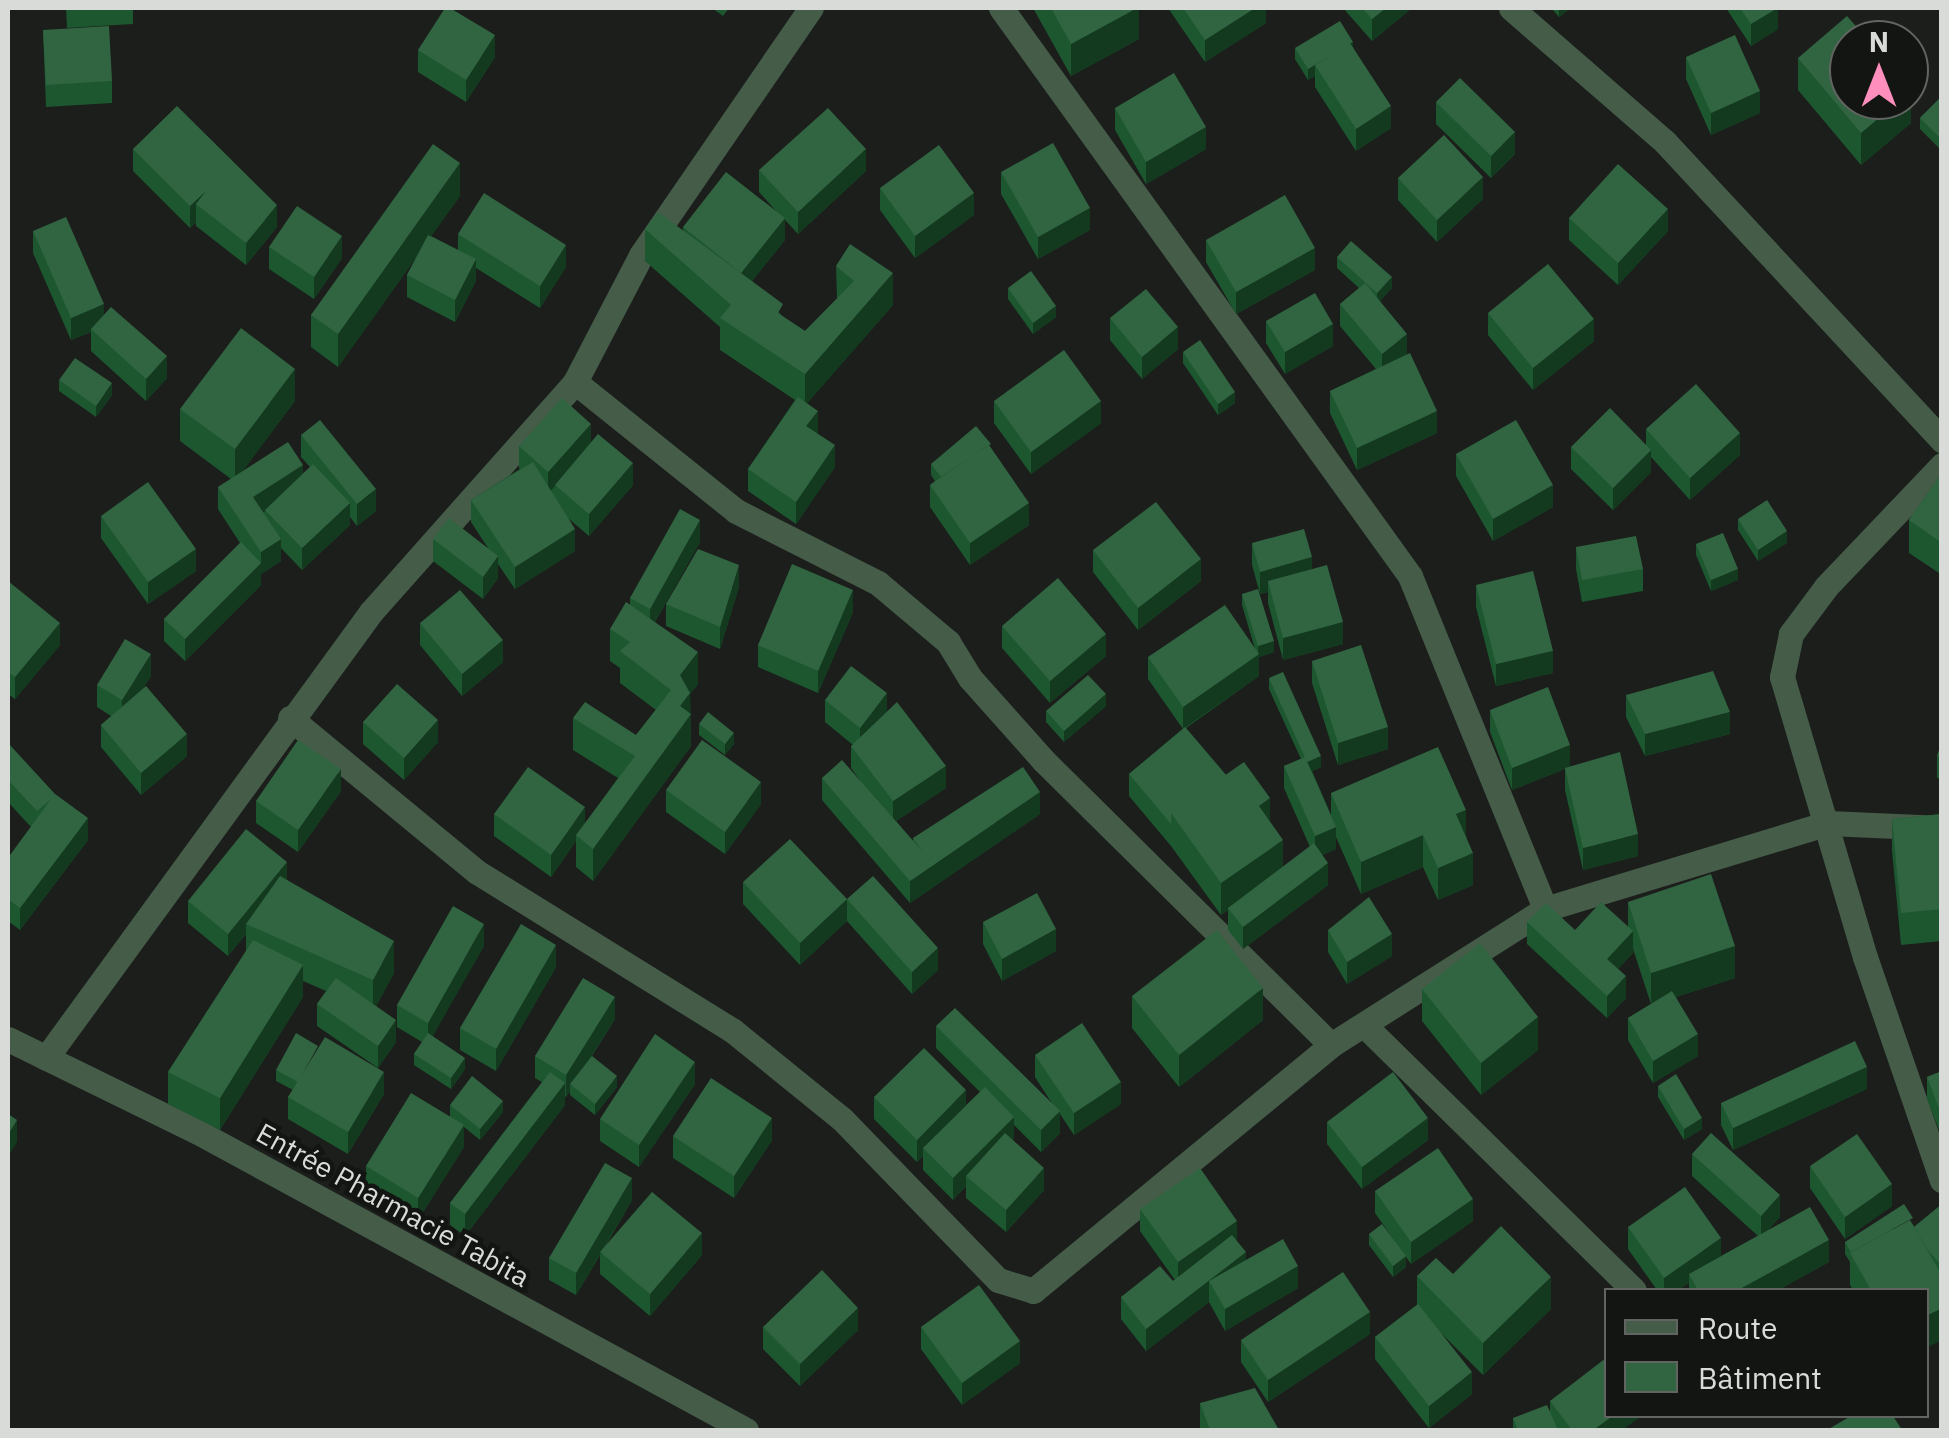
<!DOCTYPE html>
<html>
<head>
<meta charset="utf-8">
<style>
	body { margin:0 }
	#map { position:relative; width:1949px; height:1438px; overflow:hidden; background:#1b1e1b; font-family:"IBM Plex Sans",sans-serif }
	div>[style] { position:absolute }
	[style*='--x'] { left:calc(var(--x)*1px); top:calc(var(--y)*1px); width:calc(var(--w)*1px); rotate:calc(var(--a)*1deg) }
	.minor>* { height:25px; margin:-12.5px; padding:0 12.5px; transform-origin:12.5px; border-radius:12.5px; background:#455c49 }
	.wall>* { inset:0; background:#1c572f }
	.shaded-wall>* { inset:0; background:#133a1f }
	.building>* { inset:0; background:#316541 }
	span { translate:-50% -50%; white-space:nowrap; text-align:center; line-height:1.15; -webkit-text-stroke:9px #121512; paint-order:stroke }
	.street-label { font-size:28px; color:#d9dbd9 }
	.frame { position:absolute; inset:0; border:10px solid #d9dbd9; pointer-events:none }
	.legend { position:absolute; left:1604px; top:1288px; width:325px; height:130px; box-sizing:border-box; background:#121512; border:2px solid #626462; margin:0; padding:12px 18px; list-style:none; font-size:30px; color:#d9dbd9 }
	.legend li { display:flex; align-items:center; gap:20px; height:50px }
	.legend b { width:50px; border:2px solid #626462 }
	.north { position:absolute; left:1829px; top:20px; width:100px; height:100px; box-sizing:border-box; background:#121512; border:2px solid #626462; border-radius:50%; rotate:0deg; font-size:28px; font-weight:700; line-height:40px; text-align:center; color:#d9dbd9 }
	.north::after { content:''; display:block; margin:auto; width:35px; height:45px; background:#fe8ebc; clip-path:polygon(50% 0,100% 100%,50% 72%,0 100%) }
</style>
</head>
<body>
<div id="map">
	<div class="minor">
		<div style="--x:1001;--y:8;--w:700;--a:54.24"></div>
		<div style="--x:1410;--y:576;--w:359;--a:67.9"></div>
		<div style="--x:1511;--y:8;--w:204;--a:41"></div>
		<div style="--x:1665;--y:142;--w:407;--a:47.1"></div>
		<div style="--x:575;--y:382;--w:206;--a:38.7"></div>
		<div style="--x:736;--y:511;--w:159;--a:26.9"></div>
		<div style="--x:878;--y:583;--w:92;--a:40.1"></div>
		<div style="--x:948;--y:642;--w:42;--a:58.6"></div>
		<div style="--x:970;--y:678;--w:110;--a:48.3"></div>
		<div style="--x:1043;--y:760;--w:405;--a:44.7"></div>
		<div style="--x:1942;--y:465;--w:168;--a:133.6"></div>
		<div style="--x:1826;--y:587;--w:59;--a:126.7"></div>
		<div style="--x:1791;--y:634;--w:44;--a:101.8"></div>
		<div style="--x:1782;--y:677;--w:292;--a:73.5"></div>
		<div style="--x:1865;--y:957;--w:236;--a:71"></div>
		<div style="--x:290;--y:718;--w:242;--a:39.5"></div>
		<div style="--x:477;--y:872;--w:300;--a:31.8"></div>
		<div style="--x:732;--y:1030;--w:141;--a:39"></div>
		<div style="--x:842;--y:1119;--w:224;--a:45.9"></div>
		<div style="--x:998;--y:1280;--w:37;--a:17"></div>
		<div style="--x:1033;--y:1291;--w:386;--a:-39.5"></div>
		<div style="--x:1331;--y:1045;--w:254;--a:-32.4"></div>
		<div style="--x:1545;--y:909;--w:296;--a:-16.9"></div>
		<div style="--x:1828;--y:823;--w:114;--a:2.5"></div>
		<div style="--x:1364;--y:1025;--w:378;--a:44.5"></div>
		<div style="--x:8;--y:1039;--w:209;--a:26.1"></div>
		<div style="--x:196;--y:1131;--w:626;--a:28.53"></div>
		<div style="--x:46;--y:1058;--w:552;--a:-53.92"></div>
		<div style="--x:371;--y:612;--w:307;--a:-48.4"></div>
		<div style="--x:575;--y:382;--w:143;--a:-62.5"></div>
		<div style="--x:641;--y:255;--w:300;--a:-55.5"></div>
	</div>
	<div class="wall">
		<div style="clip-path:polygon(66px 8px,133px 8px,133px 24px,67px 28px)"></div>
		<div style="clip-path:polygon(712px 8px,729px 8px,723px 16px)"></div>
		<div style="clip-path:polygon(1033px 8px,1139px 8px,1139px 39px,1071px 76px)"></div>
		<div style="clip-path:polygon(1168px 8px,1266px 8px,1266px 23px,1205px 62px)"></div>
		<div style="clip-path:polygon(1343px 8px,1412px 8px,1372px 41px)"></div>
		<div style="clip-path:polygon(1551px 8px,1571px 8px,1559px 17px)"></div>
		<div style="clip-path:polygon(1726px 8px,1778px 8px,1778px 29px,1751px 46px)"></div>
		<div style="clip-path:polygon(43px 30px,112px 81px,112px 103px,46px 107px)"></div>
		<div style="clip-path:polygon(1353px 47px,1391px 128px,1356px 151px,1315px 87px,1315px 76px,1308px 80px,1295px 59px,1295px 48px)"></div>
		<div style="clip-path:polygon(418px 50px,495px 57px,466px 102px,418px 72px)"></div>
		<div style="clip-path:polygon(1686px 57px,1760px 113px,1711px 135px,1686px 79px)"></div>
		<div style="clip-path:polygon(1798px 58px,1911px 123px,1861px 165px,1798px 90px)"></div>
		<div style="clip-path:polygon(1942px 96px,1942px 151px,1920px 129px,1920px 118px)"></div>
		<div style="clip-path:polygon(1436px 102px,1515px 154px,1491px 178px,1436px 124px)"></div>
		<div style="clip-path:polygon(1115px 108px,1206px 149px,1146px 184px,1115px 130px)"></div>
		<div style="clip-path:polygon(133px 149px,277px 227px,246px 265px,196px 226px,196px 222px,190px 228px,133px 171px)"></div>
		<div style="clip-path:polygon(759px 170px,866px 171px,798px 234px,785px 220px,785px 240px,752px 281px,783px 317px,805px 331px,837px 299px,836px 266px,893px 305px,807px 403px,817px 433px,835px 467px,796px 524px,748px 491px,748px 469px,795px 400px,720px 350px,720px 327px,645px 261px,645px 229px,683px 231px,683px 227px,776px 211px,759px 192px)"></div>
		<div style="clip-path:polygon(1001px 172px,1090px 230px,1038px 259px,1001px 194px)"></div>
		<div style="clip-path:polygon(1398px 178px,1483px 199px,1437px 242px,1398px 200px)"></div>
		<div style="clip-path:polygon(880px 188px,974px 215px,915px 258px,880px 210px)"></div>
		<div style="clip-path:polygon(460px 196px,431px 236px,458px 250px,458px 234px,566px 267px,540px 308px,476px 268px,476px 281px,455px 322px,407px 297px,407px 275px,417px 256px,338px 367px,311px 347px,311px 315px)"></div>
		<div style="clip-path:polygon(1569px 218px,1668px 231px,1618px 285px,1569px 240px)"></div>
		<div style="clip-path:polygon(33px 231px,104px 315px,167px 378px,146px 401px,91px 351px,91px 332px,71px 340px,33px 253px)"></div>
		<div style="clip-path:polygon(1206px 240px,1315px 270px,1236px 314px,1206px 262px)"></div>
		<div style="clip-path:polygon(269px 247px,342px 258px,314px 299px,269px 269px)"></div>
		<div style="clip-path:polygon(1337px 257px,1392px 288px,1380px 301px,1407px 354px,1437px 433px,1357px 470px,1330px 413px,1330px 391px,1376px 369px,1340px 326px,1340px 304px,1359px 288px,1337px 268px)"></div>
		<div style="clip-path:polygon(1008px 288px,1056px 317px,1033px 334px,1008px 299px)"></div>
		<div style="clip-path:polygon(1488px 313px,1594px 341px,1533px 390px,1488px 335px)"></div>
		<div style="clip-path:polygon(1110px 318px,1178px 349px,1142px 379px,1110px 340px)"></div>
		<div style="clip-path:polygon(1266px 321px,1333px 346px,1285px 374px,1266px 343px)"></div>
		<div style="clip-path:polygon(1183px 352px,1235px 403px,1218px 415px,1183px 363px)"></div>
		<div style="clip-path:polygon(59px 380px,112px 395px,96px 417px,59px 391px)"></div>
		<div style="clip-path:polygon(295px 401px,242px 471px,303px 474px,310px 467px,301px 457px,301px 435px,376px 511px,357px 526px,350px 517px,350px 525px,302px 570px,281px 548px,281px 561px,261px 574px,261px 585px,185px 661px,164px 641px,164px 619px,240px 543px,218px 509px,218px 487px,231px 479px,180px 441px,180px 409px)"></div>
		<div style="clip-path:polygon(994px 401px,1101px 423px,1031px 474px,994px 423px)"></div>
		<div style="clip-path:polygon(1646px 429px,1740px 455px,1690px 500px,1651px 457px,1651px 472px,1613px 510px,1571px 469px,1571px 447px,1646px 445px)"></div>
		<div style="clip-path:polygon(591px 442px,633px 485px,589px 536px,569px 519px,575px 551px,515px 589px,498px 564px,498px 578px,483px 599px,433px 561px,433px 539px,488px 548px,471px 522px,471px 500px,520px 469px,519px 468px,519px 446px)"></div>
		<div style="clip-path:polygon(991px 448px,1029px 525px,970px 565px,930px 507px,930px 485px,935px 481px,931px 475px,931px 464px)"></div>
		<div style="clip-path:polygon(1456px 454px,1553px 507px,1493px 541px,1456px 476px)"></div>
		<div style="clip-path:polygon(1942px 473px,1942px 575px,1909px 553px,1909px 520px)"></div>
		<div style="clip-path:polygon(101px 516px,196px 571px,148px 604px,101px 538px)"></div>
		<div style="clip-path:polygon(1738px 519px,1787px 543px,1758px 561px,1738px 530px)"></div>
		<div style="clip-path:polygon(700px 542px,655px 622px,698px 684px,690px 694px,691px 746px,593px 881px,576px 867px,576px 841px,551px 877px,494px 836px,494px 814px,585px 824px,618px 778px,573px 750px,573px 718px,636px 735px,656px 710px,620px 683px,620px 668px,610px 661px,610px 629px,630px 604px,630px 598px)"></div>
		<div style="clip-path:polygon(1252px 543px,1312px 569px,1343px 644px,1283px 660px,1268px 603px,1268px 592px,1260px 594px,1252px 565px)"></div>
		<div style="clip-path:polygon(1696px 544px,1738px 580px,1711px 591px,1696px 555px)"></div>
		<div style="clip-path:polygon(1576px 547px,1643px 569px,1643px 591px,1582px 602px,1576px 569px)"></div>
		<div style="clip-path:polygon(1093px 550px,1201px 581px,1138px 630px,1093px 572px)"></div>
		<div style="clip-path:polygon(8px 582px,60px 645px,15px 699px,8px 694px)"></div>
		<div style="clip-path:polygon(1476px 585px,1553px 673px,1496px 686px,1476px 607px)"></div>
		<div style="clip-path:polygon(739px 587px,720px 649px,666px 626px,666px 604px)"></div>
		<div style="clip-path:polygon(1242px 594px,1274px 652px,1259px 657px,1259px 676px,1186px 728px,1226px 775px,1270px 821px,1283px 867px,1310px 847px,1284px 788px,1284px 766px,1301px 759px,1269px 689px,1269px 678px,1321px 767px,1312px 771px,1331px 815px,1331px 793px,1466px 835px,1473px 885px,1438px 900px,1423px 867px,1361px 894px,1336px 837px,1336px 849px,1322px 855px,1328px 885px,1243px 949px,1228px 930px,1228px 910px,1221px 915px,1171px 846px,1129px 796px,1129px 774px,1183px 729px,1148px 679px,1148px 657px,1255px 649px,1242px 605px)"></div>
		<div style="clip-path:polygon(853px 612px,818px 693px,758px 667px,758px 645px)"></div>
		<div style="clip-path:polygon(420px 623px,503px 662px,462px 696px,420px 645px)"></div>
		<div style="clip-path:polygon(1002px 626px,1106px 656px,1050px 703px,1002px 648px)"></div>
		<div style="clip-path:polygon(1312px 661px,1388px 749px,1338px 765px,1312px 683px)"></div>
		<div style="clip-path:polygon(151px 676px,143px 688px,187px 756px,141px 795px,101px 747px,101px 725px,111px 716px,97px 707px,97px 685px)"></div>
		<div style="clip-path:polygon(1626px 695px,1730px 734px,1645px 756px,1626px 717px)"></div>
		<div style="clip-path:polygon(825px 700px,887px 711px,946px 788px,896px 821px,913px 842px,913px 838px,1040px 814px,910px 903px,822px 800px,822px 778px,864px 786px,851px 768px,851px 746px,853px 745px,825px 722px)"></div>
		<div style="clip-path:polygon(1106px 706px,1064px 742px,1046px 722px,1046px 711px)"></div>
		<div style="clip-path:polygon(1490px 710px,1570px 766px,1638px 856px,1583px 870px,1565px 790px,1565px 769px,1512px 790px,1490px 732px)"></div>
		<div style="clip-path:polygon(363px 722px,438px 742px,404px 780px,363px 744px)"></div>
		<div style="clip-path:polygon(699px 724px,734px 744px,725px 755px,699px 735px)"></div>
		<div style="clip-path:polygon(1942px 742px,1942px 779px,1937px 778px,1937px 756px)"></div>
		<div style="clip-path:polygon(8px 743px,88px 840px,20px 930px,8px 921px,8px 858px,31px 827px,8px 802px)"></div>
		<div style="clip-path:polygon(666px 790px,761px 804px,725px 854px,666px 812px)"></div>
		<div style="clip-path:polygon(341px 791px,298px 852px,256px 823px,256px 801px)"></div>
		<div style="clip-path:polygon(1942px 814px,1942px 941px,1901px 945px,1892px 851px,1892px 819px)"></div>
		<div style="clip-path:polygon(287px 880px,394px 973px,376px 1006px,396px 1042px,378px 1068px,317px 1026px,317px 1004px,326px 991px,303px 981px,303px 997px,220px 1130px,168px 1104px,168px 1072px,246px 951px,246px 934px,228px 956px,188px 923px,188px 901px)"></div>
		<div style="clip-path:polygon(743px 882px,847px 899px,938px 970px,912px 994px,847px 921px,800px 965px,743px 904px)"></div>
		<div style="clip-path:polygon(1628px 902px,1735px 978px,1676px 997px,1698px 1056px,1653px 1083px,1628px 1040px,1628px 1018px,1651px 1004px,1633px 949px,1633px 953px,1618px 969px,1626px 998px,1607px 1018px,1527px 944px,1527px 922px,1575px 930px,1628px 926px)"></div>
		<div style="clip-path:polygon(983px 922px,1056px 951px,1002px 981px,983px 944px)"></div>
		<div style="clip-path:polygon(1328px 930px,1392px 956px,1347px 984px,1328px 952px)"></div>
		<div style="clip-path:polygon(484px 946px,432px 1036px,465px 1069px,451px 1089px,414px 1065px,414px 1054px,422px 1042px,397px 1027px,397px 1005px)"></div>
		<div style="clip-path:polygon(556px 967px,496px 1071px,460px 1050px,460px 1028px)"></div>
		<div style="clip-path:polygon(1422px 989px,1538px 1050px,1481px 1095px,1422px 1021px)"></div>
		<div style="clip-path:polygon(1132px 996px,1263px 1020px,1179px 1087px,1132px 1028px)"></div>
		<div style="clip-path:polygon(615px 1019px,590px 1059px,617px 1087px,595px 1115px,570px 1095px,570px 1091px,566px 1097px,565px 1096px,565px 1105px,465px 1236px,450px 1225px,450px 1203px,542px 1082px,535px 1078px,535px 1056px)"></div>
		<div style="clip-path:polygon(936px 1026px,1053px 1105px,1035px 1077px,1035px 1055px,1121px 1104px,1074px 1135px,1060px 1114px,1060px 1133px,1041px 1152px,1014px 1125px,1013px 1140px,1044px 1190px,1006px 1232px,966px 1198px,966px 1186px,953px 1200px,923px 1170px,923px 1156px,917px 1162px,874px 1119px,874px 1097px,966px 1105px,980px 1092px,936px 1048px)"></div>
		<div style="clip-path:polygon(276px 1070px,384px 1094px,348px 1154px,288px 1119px,288px 1097px,293px 1090px,276px 1081px)"></div>
		<div style="clip-path:polygon(1942px 1071px,1942px 1138px,1927px 1099px,1927px 1077px)"></div>
		<div style="clip-path:polygon(695px 1084px,639px 1167px,600px 1141px,600px 1119px)"></div>
		<div style="clip-path:polygon(1658px 1086px,1702px 1129px,1684px 1140px,1658px 1097px)"></div>
		<div style="clip-path:polygon(1867px 1089px,1733px 1150px,1721px 1125px,1721px 1103px)"></div>
		<div style="clip-path:polygon(450px 1105px,503px 1112px,480px 1140px,464px 1127px,464px 1147px,418px 1220px,366px 1188px,366px 1166px,450px 1116px)"></div>
		<div style="clip-path:polygon(1327px 1122px,1428px 1140px,1362px 1189px,1327px 1144px)"></div>
		<div style="clip-path:polygon(673px 1136px,772px 1140px,734px 1198px,673px 1158px)"></div>
		<div style="clip-path:polygon(1692px 1154px,1780px 1217px,1768px 1230px,1829px 1262px,1778px 1290px,1689px 1290px,1689px 1283px,1678px 1290px,1657px 1290px,1628px 1249px,1628px 1227px,1721px 1256px,1758px 1236px,1692px 1176px)"></div>
		<div style="clip-path:polygon(1810px 1166px,1892px 1206px,1845px 1239px,1810px 1188px)"></div>
		<div style="clip-path:polygon(1375px 1191px,1473px 1221px,1411px 1264px,1406px 1257px,1406px 1267px,1393px 1277px,1369px 1245px,1369px 1234px,1396px 1243px,1375px 1213px)"></div>
		<div style="clip-path:polygon(632px 1200px,605px 1247px,702px 1255px,650px 1316px,600px 1274px,600px 1255px,576px 1295px,549px 1280px,549px 1258px)"></div>
		<div style="clip-path:polygon(1942px 1204px,1942px 1340px,1926px 1290px,1853px 1290px,1850px 1285px,1850px 1262px,1845px 1254px,1845px 1242px,1913px 1224px,1914px 1227px)"></div>
		<div style="clip-path:polygon(1140px 1209px,1237px 1241px,1246px 1260px,1298px 1288px,1225px 1331px,1209px 1302px,1146px 1351px,1121px 1319px,1121px 1297px,1175px 1280px,1140px 1231px)"></div>
		<div style="clip-path:polygon(1453px 1274px,1551px 1309px,1483px 1375px,1441px 1333px,1472px 1394px,1429px 1428px,1375px 1359px,1375px 1337px,1417px 1305px,1417px 1276px)"></div>
		<div style="clip-path:polygon(763px 1327px,858px 1330px,800px 1386px,763px 1349px)"></div>
		<div style="clip-path:polygon(921px 1327px,1020px 1363px,962px 1405px,921px 1349px)"></div>
		<div style="clip-path:polygon(1370px 1334px,1268px 1402px,1241px 1362px,1241px 1340px)"></div>
		<div style="clip-path:polygon(1550px 1401px,1622px 1430px,1513px 1430px,1513px 1418px,1550px 1411px)"></div>
		<div style="clip-path:polygon(1200px 1403px,1279px 1430px,1200px 1430px)"></div>
	</div>
	<div class="shaded-wall">
		<div style="clip-path:polygon(1137px 8px,1139px 8px,1139px 39px,1071px 76px,1071px 44px)"></div>
		<div style="clip-path:polygon(1255px 8px,1266px 8px,1266px 23px,1205px 62px,1205px 40px)"></div>
		<div style="clip-path:polygon(1386px 8px,1412px 8px,1372px 41px,1372px 19px)"></div>
		<div style="clip-path:polygon(1559px 8px,1571px 8px,1559px 17px)"></div>
		<div style="clip-path:polygon(1778px 8px,1778px 29px,1751px 46px,1751px 24px)"></div>
		<div style="clip-path:polygon(495px 35px,495px 57px,466px 102px,466px 80px)"></div>
		<div style="clip-path:polygon(1353px 42px,1353px 53px,1315px 65px,1315px 76px,1308px 80px,1308px 69px)"></div>
		<div style="clip-path:polygon(1760px 91px,1760px 113px,1711px 135px,1711px 113px)"></div>
		<div style="clip-path:polygon(1911px 91px,1911px 123px,1861px 165px,1861px 133px,1900px 100px,1909px 100px,1909px 92px)"></div>
		<div style="clip-path:polygon(1391px 106px,1391px 128px,1356px 151px,1356px 129px)"></div>
		<div style="clip-path:polygon(1206px 127px,1206px 149px,1146px 184px,1146px 162px)"></div>
		<div style="clip-path:polygon(1515px 132px,1515px 154px,1491px 178px,1491px 156px)"></div>
		<div style="clip-path:polygon(866px 149px,866px 171px,798px 234px,798px 212px)"></div>
		<div style="clip-path:polygon(460px 163px,460px 196px,338px 367px,338px 334px)"></div>
		<div style="clip-path:polygon(1483px 177px,1483px 199px,1437px 242px,1437px 220px)"></div>
		<div style="clip-path:polygon(207px 190px,196px 204px,196px 222px,190px 228px,190px 206px)"></div>
		<div style="clip-path:polygon(974px 193px,974px 215px,915px 258px,915px 236px)"></div>
		<div style="clip-path:polygon(277px 205px,277px 227px,246px 265px,246px 243px)"></div>
		<div style="clip-path:polygon(1090px 208px,1090px 230px,1038px 259px,1038px 237px)"></div>
		<div style="clip-path:polygon(1668px 209px,1668px 231px,1618px 285px,1618px 263px)"></div>
		<div style="clip-path:polygon(785px 218px,785px 240px,741px 295px,741px 273px)"></div>
		<div style="clip-path:polygon(342px 236px,342px 258px,314px 299px,314px 277px)"></div>
		<div style="clip-path:polygon(566px 245px,566px 267px,540px 308px,540px 286px)"></div>
		<div style="clip-path:polygon(1315px 248px,1315px 270px,1236px 314px,1236px 292px)"></div>
		<div style="clip-path:polygon(476px 259px,476px 281px,455px 322px,455px 300px)"></div>
		<div style="clip-path:polygon(893px 273px,893px 305px,805px 406px,805px 374px)"></div>
		<div style="clip-path:polygon(1392px 277px,1392px 288px,1377px 304px,1377px 293px)"></div>
		<div style="clip-path:polygon(104px 304px,104px 326px,91px 329px,91px 332px,71px 340px,71px 318px)"></div>
		<div style="clip-path:polygon(1056px 306px,1056px 317px,1033px 334px,1033px 323px)"></div>
		<div style="clip-path:polygon(1594px 319px,1594px 341px,1533px 390px,1533px 368px)"></div>
		<div style="clip-path:polygon(1333px 324px,1333px 346px,1285px 374px,1285px 352px)"></div>
		<div style="clip-path:polygon(1178px 327px,1178px 349px,1142px 379px,1142px 357px)"></div>
		<div style="clip-path:polygon(1407px 334px,1407px 356px,1382px 376px,1382px 354px)"></div>
		<div style="clip-path:polygon(167px 356px,167px 378px,146px 401px,146px 379px)"></div>
		<div style="clip-path:polygon(295px 369px,295px 401px,235px 482px,235px 449px)"></div>
		<div style="clip-path:polygon(112px 383px,112px 395px,96px 417px,96px 406px)"></div>
		<div style="clip-path:polygon(1235px 392px,1235px 403px,1218px 415px,1218px 404px)"></div>
		<div style="clip-path:polygon(1101px 401px,1101px 423px,1031px 474px,1031px 452px)"></div>
		<div style="clip-path:polygon(818px 411px,818px 433px,806px 448px,806px 426px)"></div>
		<div style="clip-path:polygon(1437px 411px,1437px 433px,1357px 470px,1357px 448px)"></div>
		<div style="clip-path:polygon(591px 424px,591px 446px,548px 494px,548px 472px)"></div>
		<div style="clip-path:polygon(1740px 433px,1740px 455px,1690px 500px,1690px 478px)"></div>
		<div style="clip-path:polygon(835px 445px,835px 467px,796px 524px,796px 502px)"></div>
		<div style="clip-path:polygon(1651px 450px,1651px 472px,1613px 510px,1613px 488px)"></div>
		<div style="clip-path:polygon(633px 463px,633px 485px,589px 536px,589px 514px)"></div>
		<div style="clip-path:polygon(303px 465px,303px 487px,253px 519px,253px 497px)"></div>
		<div style="clip-path:polygon(1553px 485px,1553px 507px,1493px 541px,1493px 519px)"></div>
		<div style="clip-path:polygon(376px 489px,376px 511px,357px 526px,357px 504px)"></div>
		<div style="clip-path:polygon(350px 503px,350px 525px,302px 570px,302px 548px)"></div>
		<div style="clip-path:polygon(1029px 503px,1029px 525px,970px 565px,970px 543px)"></div>
		<div style="clip-path:polygon(700px 520px,700px 542px,650px 631px,650px 609px)"></div>
		<div style="clip-path:polygon(575px 529px,575px 551px,515px 589px,515px 567px)"></div>
		<div style="clip-path:polygon(1787px 531px,1787px 543px,1758px 561px,1758px 550px)"></div>
		<div style="clip-path:polygon(281px 539px,281px 561px,261px 574px,261px 585px,185px 661px,185px 639px,261px 563px,261px 552px)"></div>
		<div style="clip-path:polygon(196px 549px,196px 571px,148px 604px,148px 582px)"></div>
		<div style="clip-path:polygon(498px 556px,498px 578px,483px 599px,483px 577px)"></div>
		<div style="clip-path:polygon(1312px 557px,1312px 579px,1268px 581px,1268px 592px,1260px 594px,1260px 572px)"></div>
		<div style="clip-path:polygon(1201px 559px,1201px 581px,1138px 630px,1138px 608px)"></div>
		<div style="clip-path:polygon(739px 565px,739px 587px,720px 649px,720px 627px)"></div>
		<div style="clip-path:polygon(1738px 569px,1738px 580px,1711px 591px,1711px 580px)"></div>
		<div style="clip-path:polygon(853px 590px,853px 612px,818px 693px,818px 671px)"></div>
		<div style="clip-path:polygon(1343px 622px,1343px 644px,1283px 660px,1283px 638px)"></div>
		<div style="clip-path:polygon(60px 623px,60px 645px,15px 699px,15px 677px)"></div>
		<div style="clip-path:polygon(1106px 634px,1106px 656px,1050px 703px,1050px 681px)"></div>
		<div style="clip-path:polygon(503px 640px,503px 662px,462px 696px,462px 674px)"></div>
		<div style="clip-path:polygon(1274px 641px,1274px 652px,1259px 657px,1259px 676px,1183px 729px,1183px 707px,1258px 655px,1258px 646px)"></div>
		<div style="clip-path:polygon(1553px 651px,1553px 673px,1496px 686px,1496px 664px)"></div>
		<div style="clip-path:polygon(698px 652px,698px 684px,690px 694px,691px 746px,593px 881px,593px 849px,680px 675px)"></div>
		<div style="clip-path:polygon(151px 654px,151px 676px,122px 722px,122px 700px)"></div>
		<div style="clip-path:polygon(887px 693px,887px 715px,860px 750px,860px 728px)"></div>
		<div style="clip-path:polygon(1106px 694px,1106px 706px,1064px 742px,1064px 731px)"></div>
		<div style="clip-path:polygon(1730px 712px,1730px 734px,1645px 756px,1645px 734px)"></div>
		<div style="clip-path:polygon(438px 720px,438px 742px,404px 780px,404px 758px)"></div>
		<div style="clip-path:polygon(1388px 727px,1388px 749px,1338px 765px,1338px 743px)"></div>
		<div style="clip-path:polygon(734px 733px,734px 744px,725px 755px,725px 744px)"></div>
		<div style="clip-path:polygon(187px 734px,187px 756px,141px 795px,141px 773px)"></div>
		<div style="clip-path:polygon(1570px 745px,1570px 767px,1512px 790px,1512px 768px)"></div>
		<div style="clip-path:polygon(1321px 756px,1321px 767px,1307px 773px,1307px 762px)"></div>
		<div style="clip-path:polygon(946px 766px,946px 788px,893px 823px,893px 801px)"></div>
		<div style="clip-path:polygon(341px 769px,341px 791px,298px 852px,298px 830px)"></div>
		<div style="clip-path:polygon(761px 782px,761px 804px,725px 854px,725px 832px)"></div>
		<div style="clip-path:polygon(1040px 792px,1040px 814px,910px 903px,910px 881px)"></div>
		<div style="clip-path:polygon(1270px 798px,1270px 831px,1259px 806px)"></div>
		<div style="clip-path:polygon(585px 807px,585px 829px,576px 835px,576px 841px,551px 877px,551px 855px)"></div>
		<div style="clip-path:polygon(1466px 810px,1466px 842px,1456px 814px)"></div>
		<div style="clip-path:polygon(88px 818px,88px 840px,20px 930px,20px 908px)"></div>
		<div style="clip-path:polygon(1336px 827px,1336px 849px,1315px 858px,1315px 836px)"></div>
		<div style="clip-path:polygon(1638px 834px,1638px 856px,1583px 870px,1583px 848px)"></div>
		<div style="clip-path:polygon(1423px 835px,1423px 867px,1361px 894px,1361px 862px)"></div>
		<div style="clip-path:polygon(1283px 840px,1283px 872px,1228px 908px,1228px 910px,1221px 915px,1221px 883px)"></div>
		<div style="clip-path:polygon(1473px 853px,1473px 885px,1438px 900px,1438px 868px)"></div>
		<div style="clip-path:polygon(287px 862px,287px 884px,246px 924px,246px 934px,228px 956px,228px 934px)"></div>
		<div style="clip-path:polygon(1328px 863px,1328px 885px,1243px 949px,1243px 927px)"></div>
		<div style="clip-path:polygon(847px 899px,847px 921px,800px 965px,800px 943px)"></div>
		<div style="clip-path:polygon(484px 924px,484px 946px,428px 1045px,428px 1023px)"></div>
		<div style="clip-path:polygon(1056px 929px,1056px 951px,1002px 981px,1002px 959px)"></div>
		<div style="clip-path:polygon(1633px 931px,1633px 953px,1607px 981px,1607px 959px)"></div>
		<div style="clip-path:polygon(1392px 934px,1392px 956px,1347px 984px,1347px 962px)"></div>
		<div style="clip-path:polygon(394px 941px,394px 973px,373px 1012px,373px 980px)"></div>
		<div style="clip-path:polygon(556px 945px,556px 967px,496px 1071px,496px 1049px)"></div>
		<div style="clip-path:polygon(1735px 946px,1735px 978px,1651px 1005px,1651px 973px)"></div>
		<div style="clip-path:polygon(938px 948px,938px 970px,912px 994px,912px 972px)"></div>
		<div style="clip-path:polygon(303px 965px,303px 997px,220px 1130px,220px 1098px)"></div>
		<div style="clip-path:polygon(1626px 976px,1626px 998px,1607px 1018px,1607px 996px)"></div>
		<div style="clip-path:polygon(1263px 988px,1263px 1020px,1179px 1087px,1179px 1055px)"></div>
		<div style="clip-path:polygon(615px 997px,615px 1019px,572px 1086px,570px 1084px,570px 1091px,566px 1097px,566px 1075px)"></div>
		<div style="clip-path:polygon(1538px 1017px,1538px 1050px,1481px 1095px,1481px 1063px)"></div>
		<div style="clip-path:polygon(396px 1020px,396px 1042px,378px 1068px,378px 1046px)"></div>
		<div style="clip-path:polygon(1698px 1034px,1698px 1056px,1653px 1083px,1653px 1061px)"></div>
		<div style="clip-path:polygon(465px 1058px,465px 1069px,451px 1089px,451px 1078px)"></div>
		<div style="clip-path:polygon(695px 1062px,695px 1084px,639px 1167px,639px 1145px)"></div>
		<div style="clip-path:polygon(1867px 1067px,1867px 1089px,1733px 1150px,1733px 1128px)"></div>
		<div style="clip-path:polygon(384px 1072px,384px 1094px,348px 1154px,348px 1132px)"></div>
		<div style="clip-path:polygon(617px 1076px,617px 1087px,595px 1115px,595px 1104px)"></div>
		<div style="clip-path:polygon(1121px 1082px,1121px 1104px,1074px 1135px,1074px 1113px)"></div>
		<div style="clip-path:polygon(565px 1083px,565px 1105px,465px 1236px,465px 1214px)"></div>
		<div style="clip-path:polygon(966px 1090px,966px 1112px,923px 1148px,923px 1156px,917px 1162px,917px 1140px)"></div>
		<div style="clip-path:polygon(503px 1101px,503px 1112px,480px 1140px,480px 1129px)"></div>
		<div style="clip-path:polygon(1060px 1111px,1060px 1133px,1041px 1152px,1041px 1130px)"></div>
		<div style="clip-path:polygon(1014px 1117px,1014px 1139px,972px 1180px,966px 1176px,966px 1186px,953px 1200px,953px 1178px)"></div>
		<div style="clip-path:polygon(772px 1118px,772px 1140px,734px 1198px,734px 1176px)"></div>
		<div style="clip-path:polygon(1428px 1118px,1428px 1140px,1362px 1189px,1362px 1167px)"></div>
		<div style="clip-path:polygon(1702px 1118px,1702px 1129px,1684px 1140px,1684px 1129px)"></div>
		<div style="clip-path:polygon(17px 1120px,17px 1142px,8px 1157px,8px 1135px)"></div>
		<div style="clip-path:polygon(464px 1125px,464px 1147px,418px 1220px,418px 1198px)"></div>
		<div style="clip-path:polygon(1044px 1168px,1044px 1190px,1006px 1232px,1006px 1210px)"></div>
		<div style="clip-path:polygon(632px 1178px,632px 1200px,576px 1295px,576px 1273px)"></div>
		<div style="clip-path:polygon(1892px 1184px,1892px 1206px,1845px 1239px,1845px 1217px)"></div>
		<div style="clip-path:polygon(1780px 1195px,1780px 1217px,1761px 1238px,1761px 1216px)"></div>
		<div style="clip-path:polygon(1473px 1199px,1473px 1221px,1411px 1264px,1411px 1242px)"></div>
		<div style="clip-path:polygon(1237px 1221px,1237px 1243px,1178px 1284px,1178px 1262px)"></div>
		<div style="clip-path:polygon(702px 1233px,702px 1255px,650px 1316px,650px 1294px)"></div>
		<div style="clip-path:polygon(1721px 1238px,1721px 1260px,1689px 1274px,1689px 1283px,1678px 1290px,1664px 1290px,1664px 1278px)"></div>
		<div style="clip-path:polygon(1829px 1240px,1829px 1262px,1778px 1290px,1738px 1290px)"></div>
		<div style="clip-path:polygon(10px 1245px,10px 1267px,8px 1279px,8px 1257px)"></div>
		<div style="clip-path:polygon(1246px 1252px,1246px 1274px,1209px 1281px,1209px 1302px,1146px 1351px,1146px 1329px)"></div>
		<div style="clip-path:polygon(1406px 1256px,1406px 1267px,1393px 1277px,1393px 1266px)"></div>
		<div style="clip-path:polygon(1298px 1266px,1298px 1288px,1225px 1331px,1225px 1309px)"></div>
		<div style="clip-path:polygon(1551px 1277px,1551px 1309px,1483px 1375px,1483px 1343px)"></div>
		<div style="clip-path:polygon(858px 1308px,858px 1330px,800px 1386px,800px 1364px)"></div>
		<div style="clip-path:polygon(1942px 1308px,1942px 1340px,1926px 1348px,1926px 1316px)"></div>
		<div style="clip-path:polygon(1370px 1312px,1370px 1334px,1268px 1402px,1268px 1380px)"></div>
		<div style="clip-path:polygon(1020px 1341px,1020px 1363px,962px 1405px,962px 1383px)"></div>
		<div style="clip-path:polygon(1472px 1372px,1472px 1394px,1429px 1428px,1429px 1406px)"></div>
		<div style="clip-path:polygon(1613px 1416px,1642px 1416px,1622px 1430px,1593px 1430px)"></div>
	</div>
	<div class="building">
		<div style="clip-path:polygon(445px 8px,450px 8px,495px 35px,466px 80px,418px 50px)"></div>
		<div style="clip-path:polygon(1051px 8px,1137px 8px,1071px 44px)"></div>
		<div style="clip-path:polygon(1183px 8px,1255px 8px,1205px 40px)"></div>
		<div style="clip-path:polygon(1362px 8px,1386px 8px,1372px 19px)"></div>
		<div style="clip-path:polygon(1740px 8px,1777px 8px,1751px 24px)"></div>
		<div style="clip-path:polygon(1847px 16px,1868px 40px,1849px 40px,1849px 100px,1900px 100px,1861px 133px,1798px 58px)"></div>
		<div style="clip-path:polygon(1340px 21px,1353px 42px,1308px 69px,1295px 48px)"></div>
		<div style="clip-path:polygon(109px 26px,112px 81px,46px 85px,43px 30px)"></div>
		<div style="clip-path:polygon(1735px 35px,1760px 91px,1711px 113px,1686px 57px)"></div>
		<div style="clip-path:polygon(1350px 43px,1391px 106px,1356px 129px,1315px 65px)"></div>
		<div style="clip-path:polygon(1174px 73px,1206px 127px,1146px 162px,1115px 108px)"></div>
		<div style="clip-path:polygon(1460px 78px,1515px 132px,1491px 156px,1436px 102px)"></div>
		<div style="clip-path:polygon(1942px 96px,1942px 140px,1920px 118px)"></div>
		<div style="clip-path:polygon(177px 106px,277px 205px,246px 243px,196px 204px,207px 190px,190px 206px,133px 149px)"></div>
		<div style="clip-path:polygon(828px 108px,866px 149px,798px 212px,759px 170px)"></div>
		<div style="clip-path:polygon(1444px 135px,1483px 177px,1437px 220px,1398px 178px)"></div>
		<div style="clip-path:polygon(1053px 143px,1090px 208px,1038px 237px,1001px 172px)"></div>
		<div style="clip-path:polygon(433px 144px,460px 163px,338px 334px,311px 315px)"></div>
		<div style="clip-path:polygon(939px 145px,974px 193px,915px 236px,880px 188px)"></div>
		<div style="clip-path:polygon(1618px 164px,1668px 209px,1618px 263px,1569px 218px)"></div>
		<div style="clip-path:polygon(726px 172px,785px 218px,741px 273px,683px 227px)"></div>
		<div style="clip-path:polygon(484px 193px,566px 245px,540px 286px,458px 234px)"></div>
		<div style="clip-path:polygon(1285px 195px,1315px 248px,1236px 292px,1206px 240px)"></div>
		<div style="clip-path:polygon(297px 206px,342px 236px,314px 277px,269px 247px)"></div>
		<div style="clip-path:polygon(658px 212px,783px 304px,778px 313px,805px 331px,854px 281px,836px 266px,850px 244px,893px 273px,805px 374px,720px 318px,731px 305px,645px 229px)"></div>
		<div style="clip-path:polygon(66px 217px,104px 304px,71px 318px,33px 231px)"></div>
		<div style="clip-path:polygon(428px 235px,476px 259px,455px 300px,407px 275px)"></div>
		<div style="clip-path:polygon(1351px 241px,1392px 277px,1377px 293px,1337px 257px)"></div>
		<div style="clip-path:polygon(1548px 264px,1594px 319px,1533px 368px,1488px 313px)"></div>
		<div style="clip-path:polygon(1031px 271px,1056px 306px,1033px 323px,1008px 288px)"></div>
		<div style="clip-path:polygon(1365px 283px,1407px 334px,1382px 354px,1340px 304px)"></div>
		<div style="clip-path:polygon(1146px 289px,1178px 327px,1142px 357px,1110px 318px)"></div>
		<div style="clip-path:polygon(1315px 293px,1333px 324px,1285px 352px,1266px 321px)"></div>
		<div style="clip-path:polygon(111px 307px,167px 356px,146px 379px,91px 329px)"></div>
		<div style="clip-path:polygon(241px 328px,295px 369px,235px 449px,180px 409px)"></div>
		<div style="clip-path:polygon(1200px 340px,1235px 392px,1218px 404px,1183px 352px)"></div>
		<div style="clip-path:polygon(1064px 350px,1101px 401px,1031px 452px,994px 401px)"></div>
		<div style="clip-path:polygon(1410px 353px,1437px 411px,1357px 448px,1330px 391px)"></div>
		<div style="clip-path:polygon(75px 358px,112px 383px,96px 406px,59px 380px)"></div>
		<div style="clip-path:polygon(1696px 384px,1740px 433px,1690px 478px,1646px 429px)"></div>
		<div style="clip-path:polygon(798px 397px,818px 411px,806px 426px,835px 445px,796px 502px,748px 469px)"></div>
		<div style="clip-path:polygon(562px 398px,591px 424px,548px 472px,519px 446px)"></div>
		<div style="clip-path:polygon(1610px 408px,1651px 450px,1613px 488px,1571px 447px)"></div>
		<div style="clip-path:polygon(320px 420px,376px 489px,357px 504px,301px 435px)"></div>
		<div style="clip-path:polygon(1516px 420px,1553px 485px,1493px 519px,1456px 454px)"></div>
		<div style="clip-path:polygon(976px 426px,991px 444px,941px 477px,931px 464px)"></div>
		<div style="clip-path:polygon(598px 434px,633px 463px,589px 514px,555px 485px)"></div>
		<div style="clip-path:polygon(288px 442px,303px 465px,253px 497px,281px 539px,261px 552px,218px 487px)"></div>
		<div style="clip-path:polygon(989px 445px,1029px 503px,970px 543px,930px 485px)"></div>
		<div style="clip-path:polygon(533px 462px,575px 529px,515px 567px,471px 500px)"></div>
		<div style="clip-path:polygon(313px 464px,350px 503px,302px 548px,265px 510px)"></div>
		<div style="clip-path:polygon(1942px 473px,1942px 543px,1909px 520px)"></div>
		<div style="clip-path:polygon(148px 482px,196px 549px,148px 582px,101px 516px)"></div>
		<div style="clip-path:polygon(1767px 500px,1787px 531px,1758px 550px,1738px 519px)"></div>
		<div style="clip-path:polygon(1156px 502px,1201px 559px,1138px 608px,1093px 550px)"></div>
		<div style="clip-path:polygon(680px 509px,700px 520px,650px 609px,630px 598px)"></div>
		<div style="clip-path:polygon(449px 518px,498px 556px,483px 577px,433px 539px)"></div>
		<div style="clip-path:polygon(1304px 529px,1312px 557px,1260px 572px,1252px 543px)"></div>
		<div style="clip-path:polygon(1723px 533px,1738px 569px,1711px 580px,1696px 544px)"></div>
		<div style="clip-path:polygon(1636px 536px,1643px 569px,1582px 580px,1576px 547px)"></div>
		<div style="clip-path:polygon(241px 542px,261px 563px,185px 639px,164px 619px)"></div>
		<div style="clip-path:polygon(698px 549px,739px 565px,720px 627px,666px 604px)"></div>
		<div style="clip-path:polygon(792px 564px,853px 590px,818px 671px,758px 645px)"></div>
		<div style="clip-path:polygon(1327px 565px,1343px 622px,1283px 638px,1268px 581px)"></div>
		<div style="clip-path:polygon(1533px 571px,1553px 651px,1496px 664px,1476px 585px)"></div>
		<div style="clip-path:polygon(1058px 578px,1106px 634px,1050px 681px,1002px 626px)"></div>
		<div style="clip-path:polygon(8px 581px,60px 623px,15px 677px,8px 672px)"></div>
		<div style="clip-path:polygon(1258px 589px,1274px 641px,1258px 646px,1242px 594px)"></div>
		<div style="clip-path:polygon(460px 590px,503px 640px,462px 674px,420px 623px)"></div>
		<div style="clip-path:polygon(626px 602px,698px 652px,680px 675px,690px 693px,680px 706px,691px 714px,593px 849px,576px 835px,635px 756px,573px 718px,585px 702px,636px 735px,671px 690px,620px 651px,630px 642px,610px 629px)"></div>
		<div style="clip-path:polygon(1225px 605px,1259px 654px,1183px 707px,1148px 657px)"></div>
		<div style="clip-path:polygon(125px 639px,151px 654px,122px 700px,97px 685px)"></div>
		<div style="clip-path:polygon(1361px 645px,1388px 727px,1338px 743px,1312px 661px)"></div>
		<div style="clip-path:polygon(851px 666px,887px 693px,860px 728px,825px 700px)"></div>
		<div style="clip-path:polygon(1713px 671px,1730px 712px,1645px 734px,1626px 695px)"></div>
		<div style="clip-path:polygon(1283px 672px,1321px 756px,1307px 762px,1269px 678px)"></div>
		<div style="clip-path:polygon(1088px 675px,1106px 694px,1064px 731px,1046px 711px)"></div>
		<div style="clip-path:polygon(397px 684px,438px 720px,404px 758px,363px 722px)"></div>
		<div style="clip-path:polygon(146px 686px,187px 734px,141px 773px,101px 725px)"></div>
		<div style="clip-path:polygon(1548px 687px,1570px 745px,1512px 768px,1490px 710px)"></div>
		<div style="clip-path:polygon(897px 702px,946px 766px,893px 801px,851px 746px)"></div>
		<div style="clip-path:polygon(708px 712px,734px 733px,725px 744px,699px 724px)"></div>
		<div style="clip-path:polygon(1185px 727px,1226px 775px,1171px 813px,1171px 824px,1129px 774px)"></div>
		<div style="clip-path:polygon(298px 740px,341px 769px,298px 830px,256px 801px)"></div>
		<div style="clip-path:polygon(702px 740px,761px 782px,725px 832px,666px 790px)"></div>
		<div style="clip-path:polygon(1942px 742px,1942px 757px,1937px 756px)"></div>
		<div style="clip-path:polygon(8px 743px,55px 794px,88px 818px,20px 908px,8px 899px,8px 858px,51px 799px,37px 811px,8px 780px)"></div>
		<div style="clip-path:polygon(1438px 747px,1466px 810px,1456px 814px,1473px 853px,1438px 868px,1423px 835px,1361px 862px,1331px 793px)"></div>
		<div style="clip-path:polygon(1620px 752px,1638px 834px,1583px 848px,1565px 768px)"></div>
		<div style="clip-path:polygon(1305px 757px,1336px 827px,1315px 836px,1284px 766px)"></div>
		<div style="clip-path:polygon(842px 760px,923px 852px,913px 838px,1023px 767px,1040px 792px,910px 881px,822px 778px)"></div>
		<div style="clip-path:polygon(1244px 762px,1270px 798px,1259px 806px,1283px 840px,1221px 883px,1171px 813px)"></div>
		<div style="clip-path:polygon(528px 767px,585px 807px,551px 855px,494px 814px)"></div>
		<div style="clip-path:polygon(1942px 814px,1942px 909px,1901px 913px,1892px 819px)"></div>
		<div style="clip-path:polygon(246px 829px,287px 862px,228px 934px,188px 901px)"></div>
		<div style="clip-path:polygon(790px 839px,847px 899px,873px 876px,938px 948px,912px 972px,847px 899px,800px 943px,743px 882px)"></div>
		<div style="clip-path:polygon(1314px 843px,1328px 863px,1243px 927px,1228px 908px)"></div>
		<div style="clip-path:polygon(1711px 874px,1735px 946px,1651px 973px,1628px 902px)"></div>
		<div style="clip-path:polygon(280px 876px,394px 941px,373px 980px,246px 924px)"></div>
		<div style="clip-path:polygon(1037px 893px,1056px 929px,1002px 959px,983px 922px)"></div>
		<div style="clip-path:polygon(1369px 897px,1392px 934px,1347px 962px,1328px 930px)"></div>
		<div style="clip-path:polygon(1601px 902px,1633px 931px,1607px 959px,1626px 976px,1607px 996px,1527px 922px,1546px 903px,1575px 930px)"></div>
		<div style="clip-path:polygon(453px 906px,484px 924px,428px 1023px,397px 1005px)"></div>
		<div style="clip-path:polygon(521px 924px,556px 945px,496px 1049px,460px 1028px)"></div>
		<div style="clip-path:polygon(1217px 930px,1263px 988px,1179px 1055px,1132px 996px)"></div>
		<div style="clip-path:polygon(253px 940px,303px 965px,220px 1098px,168px 1072px)"></div>
		<div style="clip-path:polygon(1480px 943px,1538px 1017px,1481px 1063px,1422px 989px)"></div>
		<div style="clip-path:polygon(336px 978px,396px 1020px,378px 1046px,317px 1004px)"></div>
		<div style="clip-path:polygon(583px 978px,615px 997px,566px 1075px,535px 1056px)"></div>
		<div style="clip-path:polygon(1672px 991px,1698px 1034px,1653px 1061px,1628px 1018px)"></div>
		<div style="clip-path:polygon(955px 1008px,1060px 1111px,1041px 1130px,936px 1026px)"></div>
		<div style="clip-path:polygon(1082px 1023px,1121px 1082px,1074px 1113px,1035px 1055px)"></div>
		<div style="clip-path:polygon(296px 1033px,318px 1046px,298px 1082px,276px 1070px)"></div>
		<div style="clip-path:polygon(428px 1033px,465px 1058px,451px 1078px,414px 1054px)"></div>
		<div style="clip-path:polygon(655px 1034px,695px 1062px,639px 1145px,600px 1119px)"></div>
		<div style="clip-path:polygon(325px 1037px,384px 1072px,348px 1132px,288px 1097px)"></div>
		<div style="clip-path:polygon(1855px 1041px,1867px 1067px,1733px 1128px,1721px 1103px)"></div>
		<div style="clip-path:polygon(924px 1048px,966px 1090px,917px 1140px,874px 1097px)"></div>
		<div style="clip-path:polygon(592px 1056px,617px 1076px,595px 1104px,570px 1084px)"></div>
		<div style="clip-path:polygon(1942px 1071px,1942px 1116px,1927px 1077px)"></div>
		<div style="clip-path:polygon(550px 1072px,565px 1083px,465px 1214px,450px 1203px)"></div>
		<div style="clip-path:polygon(1393px 1072px,1428px 1118px,1362px 1167px,1327px 1122px)"></div>
		<div style="clip-path:polygon(1676px 1074px,1702px 1118px,1684px 1129px,1658px 1086px)"></div>
		<div style="clip-path:polygon(472px 1076px,503px 1101px,480px 1129px,450px 1105px)"></div>
		<div style="clip-path:polygon(711px 1078px,772px 1118px,734px 1176px,673px 1136px)"></div>
		<div style="clip-path:polygon(985px 1087px,1014px 1117px,953px 1178px,923px 1148px)"></div>
		<div style="clip-path:polygon(411px 1093px,464px 1125px,418px 1198px,366px 1166px)"></div>
		<div style="clip-path:polygon(8px 1114px,17px 1120px,8px 1135px)"></div>
		<div style="clip-path:polygon(1005px 1133px,1044px 1168px,1006px 1210px,966px 1176px)"></div>
		<div style="clip-path:polygon(1711px 1133px,1780px 1195px,1761px 1216px,1692px 1154px)"></div>
		<div style="clip-path:polygon(1857px 1134px,1892px 1184px,1845px 1217px,1810px 1166px)"></div>
		<div style="clip-path:polygon(1438px 1148px,1473px 1199px,1411px 1242px,1375px 1191px)"></div>
		<div style="clip-path:polygon(605px 1163px,632px 1178px,576px 1273px,549px 1258px)"></div>
		<div style="clip-path:polygon(1200px 1168px,1237px 1221px,1178px 1262px,1140px 1209px)"></div>
		<div style="clip-path:polygon(1685px 1187px,1721px 1238px,1664px 1278px,1628px 1227px)"></div>
		<div style="clip-path:polygon(652px 1192px,702px 1233px,650px 1294px,600px 1252px)"></div>
		<div style="clip-path:polygon(1904px 1204px,1913px 1218px,1851px 1252px,1845px 1242px)"></div>
		<div style="clip-path:polygon(1942px 1204px,1942px 1266px,1927px 1249px,1914px 1227px)"></div>
		<div style="clip-path:polygon(1810px 1207px,1829px 1240px,1738px 1290px,1698px 1290px,1689px 1274px)"></div>
		<div style="clip-path:polygon(1910px 1220px,1942px 1276px,1942px 1308px,1926px 1316px,1926px 1290px,1871px 1290px,1850px 1253px)"></div>
		<div style="clip-path:polygon(1382px 1224px,1406px 1256px,1393px 1266px,1369px 1234px)"></div>
		<div style="clip-path:polygon(1501px 1226px,1551px 1277px,1483px 1343px,1417px 1276px,1436px 1258px,1453px 1274px)"></div>
		<div style="clip-path:polygon(1232px 1235px,1246px 1252px,1146px 1329px,1121px 1297px,1160px 1266px,1173px 1281px)"></div>
		<div style="clip-path:polygon(1283px 1239px,1298px 1266px,1225px 1309px,1209px 1281px)"></div>
		<div style="clip-path:polygon(822px 1270px,858px 1308px,800px 1364px,763px 1327px)"></div>
		<div style="clip-path:polygon(1343px 1272px,1370px 1312px,1268px 1380px,1241px 1340px)"></div>
		<div style="clip-path:polygon(979px 1285px,1020px 1341px,962px 1383px,921px 1327px)"></div>
		<div style="clip-path:polygon(1418px 1304px,1472px 1372px,1429px 1406px,1375px 1337px)"></div>
		<div style="clip-path:polygon(1606px 1358px,1606px 1416px,1613px 1416px,1593px 1430px,1572px 1430px,1550px 1401px)"></div>
		<div style="clip-path:polygon(1255px 1388px,1279px 1430px,1210px 1430px,1200px 1403px)"></div>
		<div style="clip-path:polygon(1547px 1405px,1558px 1430px,1518px 1430px,1513px 1418px)"></div>
		<div style="clip-path:polygon(1851px 1416px,1893px 1416px,1902px 1430px,1827px 1430px)"></div>
	</div>
	<div class="street-label">
		<span style="left:393px;top:1205px;rotate:29deg">Entrée Pharmacie Tabita</span>
	</div>
	<div class="frame"></div>
	<ul class="legend">
	<li><b style="height:12px;background:#455c49"></b>Route</li>
	<li><b style="height:28px;background:#316541"></b>Bâtiment</li>
	</ul>
	<div class="north">N</div>
</div>
</body>
</html>
